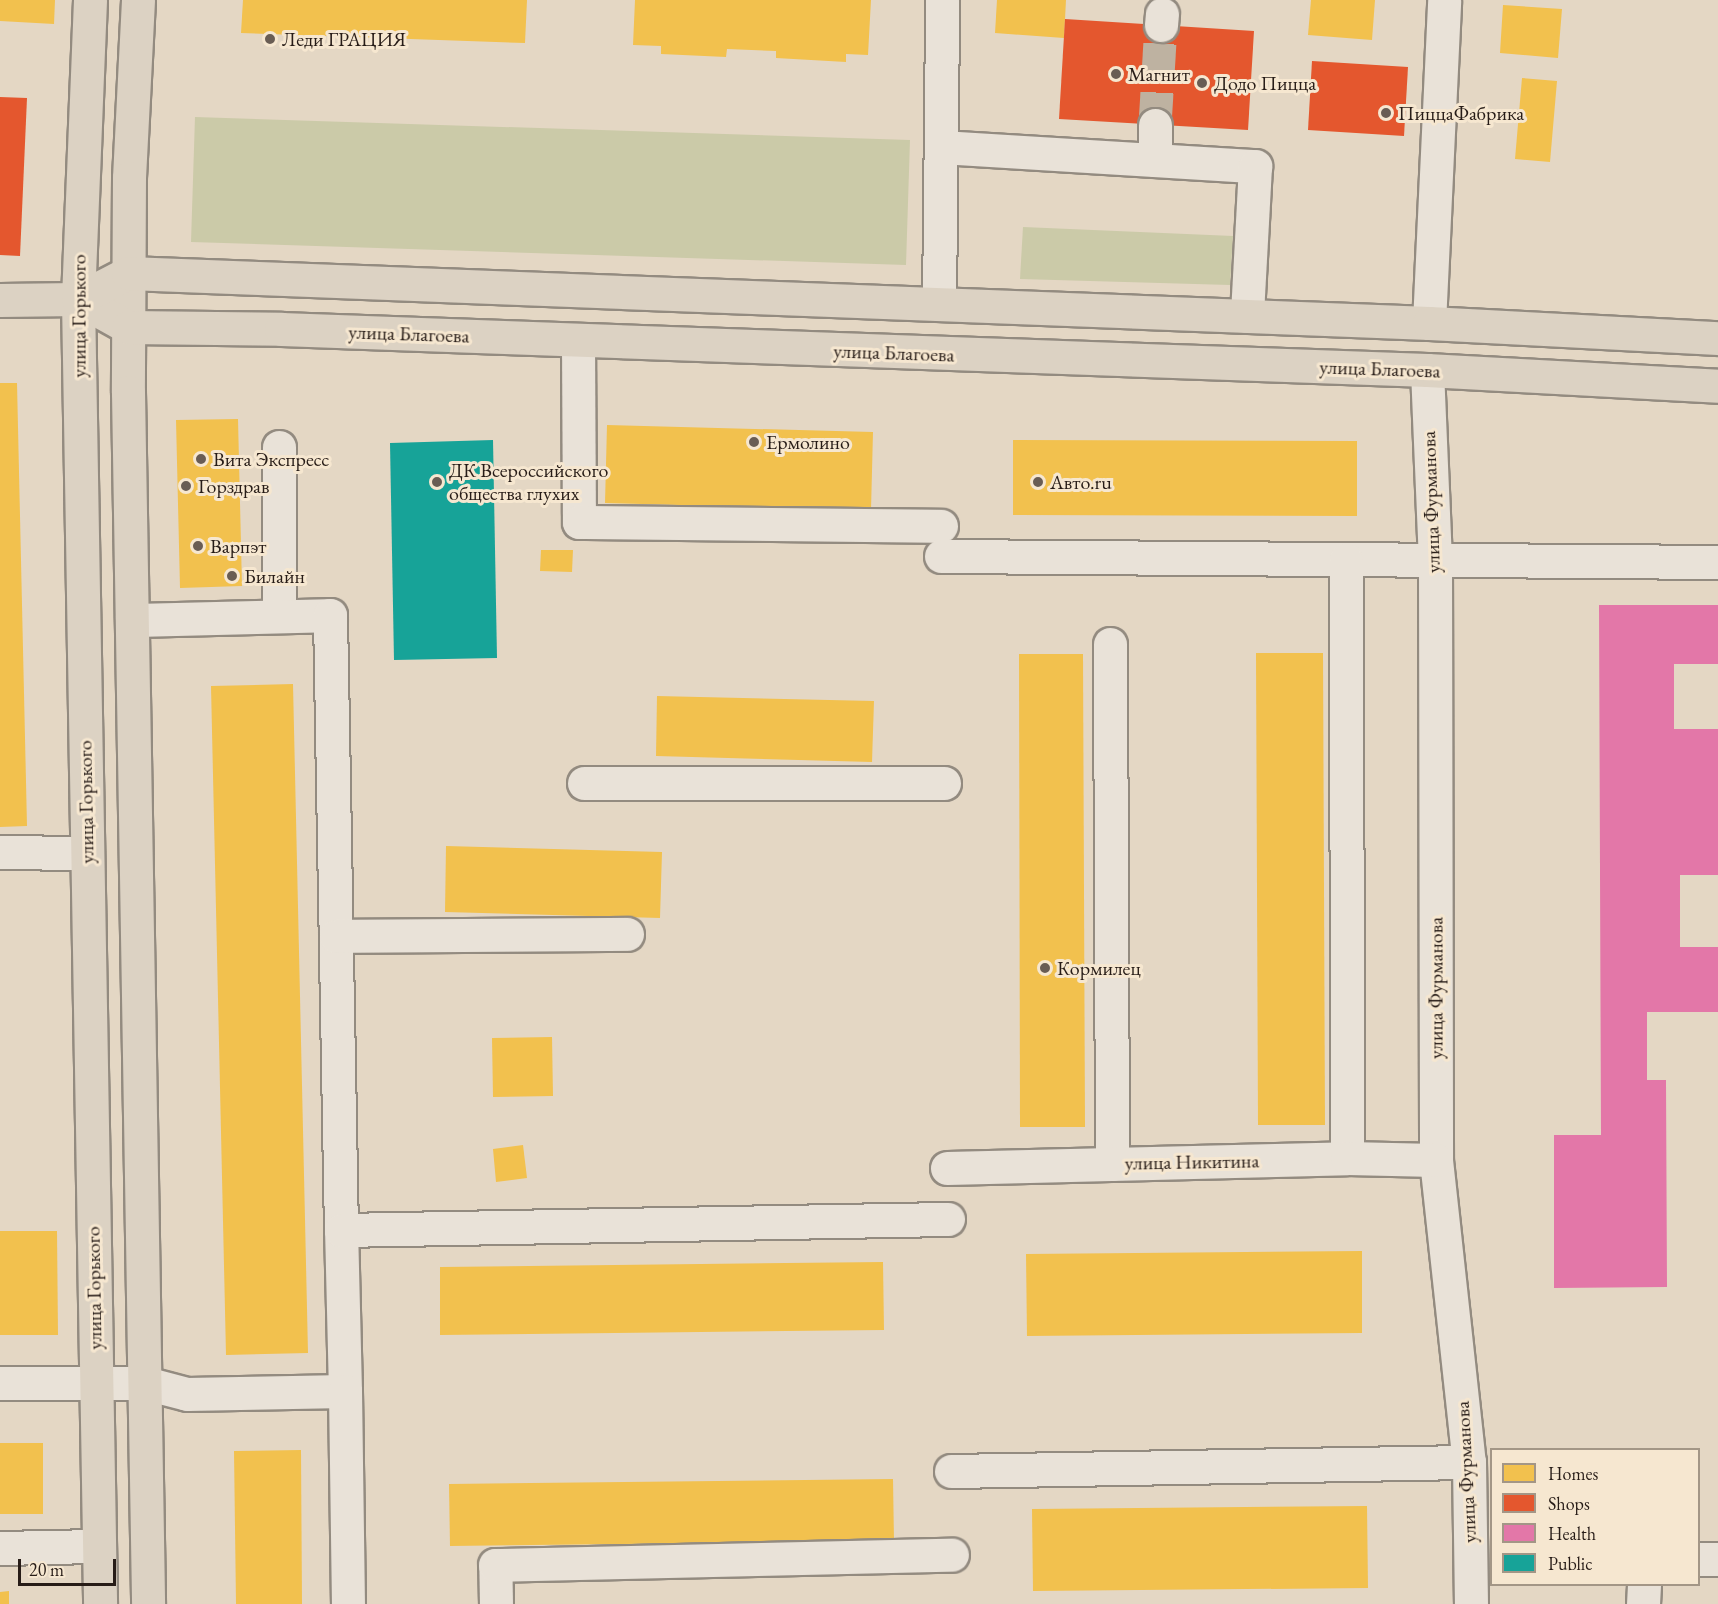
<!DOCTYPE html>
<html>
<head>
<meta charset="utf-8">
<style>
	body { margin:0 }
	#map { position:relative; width:1718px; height:1604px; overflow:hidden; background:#e4d7c4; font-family:"EB Garamond",serif }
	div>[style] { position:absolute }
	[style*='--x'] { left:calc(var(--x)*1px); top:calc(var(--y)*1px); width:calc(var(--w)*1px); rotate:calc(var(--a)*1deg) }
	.green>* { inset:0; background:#cbcaa8 }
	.homes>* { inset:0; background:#f2c14e }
	.shops>* { inset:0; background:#e4572e }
	.health>* { inset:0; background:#e377a8 }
	.public>* { inset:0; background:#17a398 }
	.minor-tunnel>* { height:33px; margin-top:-16.5px; transform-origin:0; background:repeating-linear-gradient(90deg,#beb2a1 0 33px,transparent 0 49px) }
	.roads { filter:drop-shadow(2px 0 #938b80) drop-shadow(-2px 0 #938b80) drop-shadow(0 2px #938b80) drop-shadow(0 -2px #938b80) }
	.minor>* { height:33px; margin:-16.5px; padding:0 16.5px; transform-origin:16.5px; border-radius:16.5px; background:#e9e2d8 }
	.major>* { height:33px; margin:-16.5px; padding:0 16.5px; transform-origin:16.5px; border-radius:16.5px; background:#dcd2c3 }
	.dots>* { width:16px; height:16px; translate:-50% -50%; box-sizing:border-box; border:3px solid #f6e7d0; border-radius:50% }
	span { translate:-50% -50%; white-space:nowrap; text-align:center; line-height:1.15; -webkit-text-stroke:6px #f6e7d0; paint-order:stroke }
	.poi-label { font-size:20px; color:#271c17 }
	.left { translate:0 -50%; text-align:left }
	.street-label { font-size:20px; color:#271c17 }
	.legend { position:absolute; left:1490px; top:1448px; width:210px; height:138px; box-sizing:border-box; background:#f6e7d0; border:2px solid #a39686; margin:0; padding:8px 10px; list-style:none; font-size:18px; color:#271c17 }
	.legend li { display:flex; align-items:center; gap:12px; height:30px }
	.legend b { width:30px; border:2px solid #a39686 }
	.scale { position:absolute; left:18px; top:1559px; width:98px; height:27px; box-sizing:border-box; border:3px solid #271c17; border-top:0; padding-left:8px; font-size:18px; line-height:21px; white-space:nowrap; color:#271c17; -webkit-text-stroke:4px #f6e7d0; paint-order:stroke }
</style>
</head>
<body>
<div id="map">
	<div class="green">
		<div style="clip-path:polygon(195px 117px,910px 140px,906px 265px,191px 242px)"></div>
		<div style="clip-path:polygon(1023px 227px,1233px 236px,1230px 285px,1020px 279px)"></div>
	</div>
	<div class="homes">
		<div style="clip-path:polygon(0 0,55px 0,54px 24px,0 21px)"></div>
		<div style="clip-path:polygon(243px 0,527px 0,525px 43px,241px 33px)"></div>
		<div style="clip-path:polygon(635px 0,871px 0,868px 55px,846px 54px,846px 62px,776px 58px,776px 51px,727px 49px,726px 57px,661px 54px,661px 46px,633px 45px)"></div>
		<div style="clip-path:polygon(997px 0,1066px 0,1064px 38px,995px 33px)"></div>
		<div style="clip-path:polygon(1311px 0,1375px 0,1372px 40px,1308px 35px)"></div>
		<div style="clip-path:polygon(1503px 5px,1562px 9px,1558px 58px,1500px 53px)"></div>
		<div style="clip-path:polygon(1522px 78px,1557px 81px,1550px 162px,1515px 159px)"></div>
		<div style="clip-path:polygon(0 383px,17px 383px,27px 826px,0 827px)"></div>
		<div style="clip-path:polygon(238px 419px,242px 586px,180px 588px,176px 420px)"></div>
		<div style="clip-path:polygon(607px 425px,873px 432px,871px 510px,605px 503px)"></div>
		<div style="clip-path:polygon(1013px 440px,1357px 441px,1357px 516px,1013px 515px)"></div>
		<div style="clip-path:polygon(541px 550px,573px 550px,572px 572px,540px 571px)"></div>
		<div style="clip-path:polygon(1256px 653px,1323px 653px,1325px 1125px,1258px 1125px)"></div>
		<div style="clip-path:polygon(1019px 654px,1083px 654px,1085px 1127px,1020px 1127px)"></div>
		<div style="clip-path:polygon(293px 684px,308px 1353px,226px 1355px,211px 686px)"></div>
		<div style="clip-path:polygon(657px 696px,874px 701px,872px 762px,656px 756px)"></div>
		<div style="clip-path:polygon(446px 846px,662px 852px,660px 918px,445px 912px)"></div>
		<div style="clip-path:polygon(552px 1037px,553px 1096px,493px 1097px,492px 1038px)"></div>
		<div style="clip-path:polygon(523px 1145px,527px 1178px,496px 1182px,493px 1149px)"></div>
		<div style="clip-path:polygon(0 1231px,57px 1231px,58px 1335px,0 1335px)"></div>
		<div style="clip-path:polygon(1362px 1251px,1362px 1333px,1027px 1336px,1026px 1254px)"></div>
		<div style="clip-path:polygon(883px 1262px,884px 1330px,440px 1335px,440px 1267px)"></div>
		<div style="clip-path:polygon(0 1443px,43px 1443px,43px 1514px,0 1514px)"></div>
		<div style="clip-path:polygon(301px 1450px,302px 1604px,236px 1604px,234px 1451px)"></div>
		<div style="clip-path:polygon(893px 1479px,894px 1541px,450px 1546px,449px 1484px)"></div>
		<div style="clip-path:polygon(1367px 1506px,1368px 1588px,1033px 1591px,1032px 1509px)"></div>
		<div style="clip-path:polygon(9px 1591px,9px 1604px,0 1604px,0 1592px)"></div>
	</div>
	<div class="shops">
		<div style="clip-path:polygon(1065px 19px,1254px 31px,1248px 130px,1059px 119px)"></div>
		<div style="clip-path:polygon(1312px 61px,1408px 67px,1404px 136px,1308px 130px)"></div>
		<div style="clip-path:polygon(0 97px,27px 98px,20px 256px,0 255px)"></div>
	</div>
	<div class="health">
		<div style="clip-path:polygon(1599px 605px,1718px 605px,1718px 664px,1674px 664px,1674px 729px,1718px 729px,1718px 875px,1680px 875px,1680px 947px,1718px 947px,1718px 1012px,1647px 1012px,1647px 1080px,1666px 1080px,1667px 1287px,1554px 1288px,1554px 1135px,1601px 1135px)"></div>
	</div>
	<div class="public">
		<div style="clip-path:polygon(493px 440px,497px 658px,394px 660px,390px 443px)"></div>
	</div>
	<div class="minor-tunnel">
		<div style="--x:1155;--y:125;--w:100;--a:-86.6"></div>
	</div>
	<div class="roads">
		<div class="minor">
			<div style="--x:1161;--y:25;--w:11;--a:-85"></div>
			<div style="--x:941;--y:147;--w:315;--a:3.5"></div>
			<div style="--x:1255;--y:166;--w:150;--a:93.1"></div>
			<div style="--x:1155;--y:160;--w:35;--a:-90"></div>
			<div style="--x:939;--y:304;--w:304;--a:-89.4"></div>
			<div style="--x:1429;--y:323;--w:323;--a:-87.3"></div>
			<div style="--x:578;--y:340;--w:182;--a:89.7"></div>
			<div style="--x:579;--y:522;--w:362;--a:0.6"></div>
			<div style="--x:1427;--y:370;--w:189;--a:87.6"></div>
			<div style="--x:1435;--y:559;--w:601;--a:89.9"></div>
			<div style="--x:1436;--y:1160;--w:304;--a:83.8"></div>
			<div style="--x:1469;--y:1462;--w:142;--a:89.2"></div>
			<div style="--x:279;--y:447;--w:169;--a:90"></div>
			<div style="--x:941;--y:556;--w:777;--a:0.44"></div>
			<div style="--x:1346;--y:560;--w:598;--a:89.9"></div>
			<div style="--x:132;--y:620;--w:198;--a:-1.4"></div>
			<div style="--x:330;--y:615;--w:615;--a:88.98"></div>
			<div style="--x:1110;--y:644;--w:520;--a:89.78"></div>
			<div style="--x:584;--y:783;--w:360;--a:0"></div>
			<div style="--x:0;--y:852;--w:87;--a:0.7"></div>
			<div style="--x:336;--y:936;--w:291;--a:-0.4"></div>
			<div style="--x:947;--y:1168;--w:400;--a:-1.4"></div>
			<div style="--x:1347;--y:1158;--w:89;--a:1.3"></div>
			<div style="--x:0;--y:1383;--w:145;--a:0"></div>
			<div style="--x:145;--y:1383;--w:43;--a:14.7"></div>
			<div style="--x:187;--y:1394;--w:158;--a:-1.1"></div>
			<div style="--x:345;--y:1391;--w:161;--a:-91.4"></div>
			<div style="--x:341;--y:1230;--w:607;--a:-1.04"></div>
			<div style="--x:345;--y:1391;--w:213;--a:89.2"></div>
			<div style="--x:951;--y:1471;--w:518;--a:-1"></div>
			<div style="--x:0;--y:1548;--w:99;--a:-1.2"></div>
			<div style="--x:1698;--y:1559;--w:20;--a:0"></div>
			<div style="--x:496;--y:1604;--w:39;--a:-91"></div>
			<div style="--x:495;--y:1565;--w:457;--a:-1.3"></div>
			<div style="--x:1643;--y:1604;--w:20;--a:-87"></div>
		</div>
		<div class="major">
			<div style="--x:90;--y:0;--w:299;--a:92.3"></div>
			<div style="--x:78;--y:299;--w:1305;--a:89.03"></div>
			<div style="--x:138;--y:0;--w:178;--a:92.9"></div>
			<div style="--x:129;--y:178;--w:214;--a:90.3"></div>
			<div style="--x:128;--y:392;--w:1212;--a:89.05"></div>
			<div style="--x:78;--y:299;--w:57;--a:29.2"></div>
			<div style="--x:128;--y:327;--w:153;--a:0.7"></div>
			<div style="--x:281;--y:329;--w:1147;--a:2.05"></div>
			<div style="--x:1427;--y:370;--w:291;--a:3.1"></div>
			<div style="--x:0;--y:300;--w:78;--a:-0.7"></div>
			<div style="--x:78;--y:299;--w:56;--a:-27.5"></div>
			<div style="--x:128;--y:273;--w:1302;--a:2.2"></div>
			<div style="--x:1429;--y:323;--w:289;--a:3"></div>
		</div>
	</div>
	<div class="dots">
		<div style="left:270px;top:39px;background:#695d54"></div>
		<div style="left:1116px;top:74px;background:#695d54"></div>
		<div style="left:1202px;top:83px;background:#695d54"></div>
		<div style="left:1386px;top:113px;background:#695d54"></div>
		<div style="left:754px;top:442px;background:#695d54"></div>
		<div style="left:201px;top:459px;background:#695d54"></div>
		<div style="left:437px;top:482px;background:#695d54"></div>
		<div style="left:1038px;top:482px;background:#695d54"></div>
		<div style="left:186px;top:486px;background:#695d54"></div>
		<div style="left:198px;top:546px;background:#695d54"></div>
		<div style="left:232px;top:576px;background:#695d54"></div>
		<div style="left:1045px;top:968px;background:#695d54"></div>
	</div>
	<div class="poi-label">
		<span class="left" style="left:282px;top:39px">Леди ГРАЦИЯ</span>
		<span class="left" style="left:1128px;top:74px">Магнит</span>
		<span class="left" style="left:1214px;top:83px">Додо Пицца</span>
		<span class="left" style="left:1398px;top:113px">ПиццаФабрика</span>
		<span class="left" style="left:766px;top:442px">Ермолино</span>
		<span class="left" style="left:213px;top:459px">Вита Экспресс</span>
		<span class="left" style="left:449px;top:482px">ДК Всероссийского<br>общества глухих</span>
		<span class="left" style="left:1050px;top:482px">Авто.ru</span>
		<span class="left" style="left:198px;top:486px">Горздрав</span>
		<span class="left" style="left:210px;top:546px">Варпэт</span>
		<span class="left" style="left:244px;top:576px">Билайн</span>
		<span class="left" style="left:1057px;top:968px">Кормилец</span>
	</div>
	<div class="street-label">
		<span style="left:79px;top:316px;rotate:-90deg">улица Горького</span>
		<span style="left:409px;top:334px;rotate:2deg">улица Благоева</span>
		<span style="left:894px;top:353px;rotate:2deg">улица Благоева</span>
		<span style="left:1380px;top:369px;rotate:2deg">улица Благоева</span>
		<span style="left:1431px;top:502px;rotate:-92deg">улица Фурманова</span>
		<span style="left:86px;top:802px;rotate:-91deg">улица Горького</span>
		<span style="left:1436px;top:988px;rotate:-90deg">улица Фурманова</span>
		<span style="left:1192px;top:1162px;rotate:-1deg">улица Никитина</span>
		<span style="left:94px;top:1288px;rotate:-91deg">улица Горького</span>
		<span style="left:1466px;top:1472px;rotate:-93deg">улица Фурманова</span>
	</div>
	<ul class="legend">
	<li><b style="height:16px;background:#f2c14e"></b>Homes</li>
	<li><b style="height:16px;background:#e4572e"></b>Shops</li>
	<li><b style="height:16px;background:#e377a8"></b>Health</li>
	<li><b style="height:16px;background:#17a398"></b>Public</li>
	</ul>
	<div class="scale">20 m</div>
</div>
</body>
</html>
